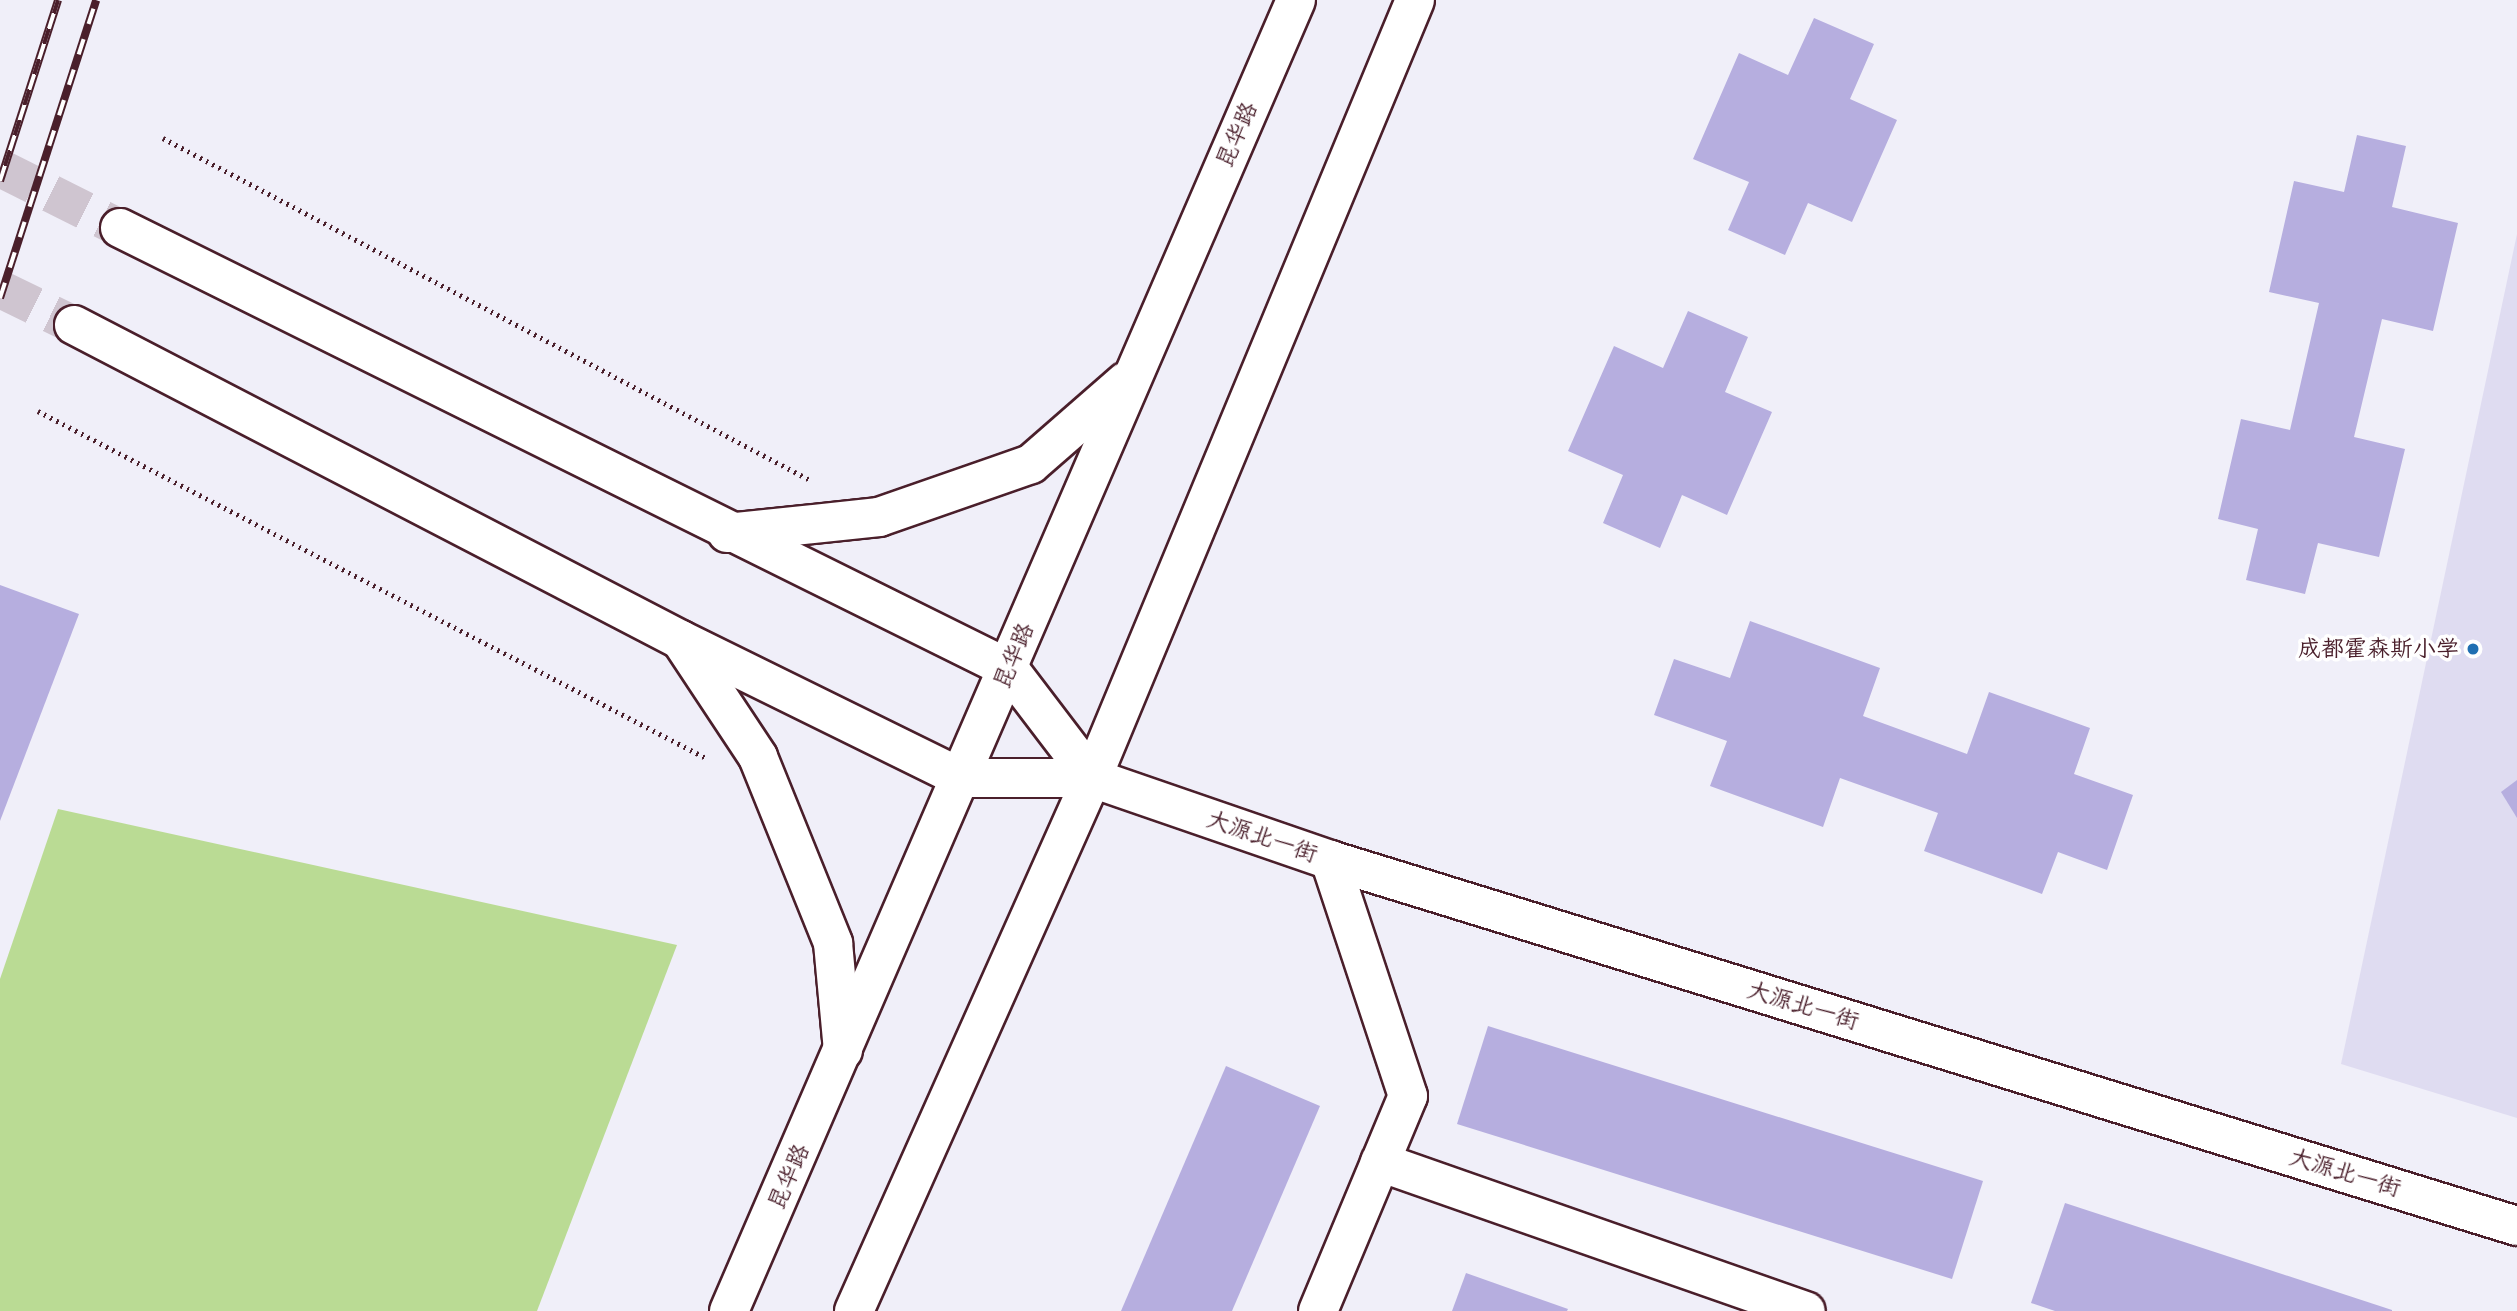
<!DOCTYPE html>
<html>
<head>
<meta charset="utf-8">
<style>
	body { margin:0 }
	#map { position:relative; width:2517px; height:1311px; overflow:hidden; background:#f0eff9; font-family:"Architects Daughter","LXGW WenKai TC",sans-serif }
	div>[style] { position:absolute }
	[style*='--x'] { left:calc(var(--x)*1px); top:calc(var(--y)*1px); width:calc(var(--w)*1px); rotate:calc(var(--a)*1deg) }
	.built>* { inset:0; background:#dfdcf1 }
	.green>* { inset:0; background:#badb94 }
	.building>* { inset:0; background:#b6aedf }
	.major-tunnel>* { height:38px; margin-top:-19px; transform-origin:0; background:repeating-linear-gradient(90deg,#cfc5d0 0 38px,transparent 0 57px) }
	.path>* { height:4.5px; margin-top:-2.25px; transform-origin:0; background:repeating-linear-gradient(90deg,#4a1f2b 0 2px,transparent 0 7px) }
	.roads { filter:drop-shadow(2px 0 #4a1f2b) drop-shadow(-2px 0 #4a1f2b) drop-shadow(0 2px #4a1f2b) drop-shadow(0 -2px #4a1f2b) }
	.minor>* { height:38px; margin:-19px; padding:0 19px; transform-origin:19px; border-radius:19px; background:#fff }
	.major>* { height:38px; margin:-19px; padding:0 19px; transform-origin:19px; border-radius:19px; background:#fff }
	.rail>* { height:8px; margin-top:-4px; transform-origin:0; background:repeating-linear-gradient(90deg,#fff 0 16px,#4a1f2b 0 32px); box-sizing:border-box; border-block:2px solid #4a1f2b }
	.dots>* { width:19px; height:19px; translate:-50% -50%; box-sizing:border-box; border:4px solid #fff; border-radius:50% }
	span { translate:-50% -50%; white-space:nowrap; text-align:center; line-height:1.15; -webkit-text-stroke:7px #fff; paint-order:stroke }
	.street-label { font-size:23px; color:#4a1f2b }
	.poi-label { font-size:23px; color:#4a1f2b }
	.right { translate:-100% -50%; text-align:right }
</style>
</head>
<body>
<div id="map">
	<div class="built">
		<div style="clip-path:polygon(2517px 234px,2517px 1118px,2341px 1064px)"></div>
	</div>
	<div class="green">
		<div style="clip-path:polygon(58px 809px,677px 945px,537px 1311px,0 1311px,0 979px)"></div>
	</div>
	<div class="building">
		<div style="clip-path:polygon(1814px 18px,1874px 44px,1850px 99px,1897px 120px,1852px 222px,1808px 203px,1785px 255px,1728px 230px,1749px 182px,1693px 159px,1739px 53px,1788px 75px)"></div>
		<div style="clip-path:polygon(2357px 135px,2406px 146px,2392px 207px,2458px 223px,2433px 331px,2382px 319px,2354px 437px,2405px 449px,2379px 557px,2318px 543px,2305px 594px,2246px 580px,2258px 529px,2218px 519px,2241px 419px,2290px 430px,2319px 303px,2269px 292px,2294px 181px,2344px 192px)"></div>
		<div style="clip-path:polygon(1688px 311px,1748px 337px,1725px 392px,1772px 412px,1727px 515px,1682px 495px,1660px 548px,1603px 523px,1623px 475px,1568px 451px,1614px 346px,1663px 368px)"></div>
		<div style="clip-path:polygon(0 585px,79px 614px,0 821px)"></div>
		<div style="clip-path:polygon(1750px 621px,1880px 668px,1863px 716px,1967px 754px,1989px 692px,2090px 728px,2074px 774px,2133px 795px,2107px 870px,2058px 852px,2042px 894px,1924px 851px,1938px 813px,1840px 778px,1823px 827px,1710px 786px,1727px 741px,1654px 715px,1674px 659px,1730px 678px)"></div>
		<div style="clip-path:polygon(2517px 780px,2517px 818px,2501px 792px)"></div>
		<div style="clip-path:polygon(1488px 1026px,1983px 1181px,1952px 1279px,1457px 1124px)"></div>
		<div style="clip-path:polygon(1226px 1066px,1320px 1106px,1232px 1311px,1121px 1311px)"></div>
		<div style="clip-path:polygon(2065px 1203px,2392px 1310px,2392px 1311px,2055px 1311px,2031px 1303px)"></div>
		<div style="clip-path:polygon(1466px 1273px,1568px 1309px,1567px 1311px,1452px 1311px)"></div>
	</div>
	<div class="major-tunnel">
		<div style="--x:0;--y:168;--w:134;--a:26.6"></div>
		<div style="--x:0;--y:289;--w:82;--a:25.9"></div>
	</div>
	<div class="path">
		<div style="--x:163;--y:138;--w:732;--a:27.86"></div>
		<div style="--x:38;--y:411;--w:755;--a:27.45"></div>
	</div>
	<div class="roads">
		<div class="minor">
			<div style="--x:1092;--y:778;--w:252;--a:19"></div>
			<div style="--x:1330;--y:860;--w:1242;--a:17.14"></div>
			<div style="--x:1380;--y:1162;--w:451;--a:19.3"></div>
			<div style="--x:1318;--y:1311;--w:233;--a:-67.3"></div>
			<div style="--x:1408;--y:1096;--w:249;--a:-108.3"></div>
		</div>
		<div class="major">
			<div style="--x:120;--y:228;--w:992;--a:26.38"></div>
			<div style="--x:1009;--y:669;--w:137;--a:52.7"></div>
			<div style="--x:74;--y:325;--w:684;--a:27.43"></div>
			<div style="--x:681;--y:640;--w:313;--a:26.2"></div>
			<div style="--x:962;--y:778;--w:130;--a:0"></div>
			<div style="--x:727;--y:533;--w:153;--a:-6"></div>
			<div style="--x:879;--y:517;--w:161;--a:-19.2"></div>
			<div style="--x:1031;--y:464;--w:125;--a:-41.1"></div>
			<div style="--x:682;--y:642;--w:138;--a:56.5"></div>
			<div style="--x:758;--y:757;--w:201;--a:68"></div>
			<div style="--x:833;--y:943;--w:108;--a:84.7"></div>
			<div style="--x:729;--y:1311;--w:1428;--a:-66.61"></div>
			<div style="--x:854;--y:1311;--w:584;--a:-65.94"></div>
			<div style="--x:1092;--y:778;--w:842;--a:-67.45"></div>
		</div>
	</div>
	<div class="rail">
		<div style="--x:0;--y:181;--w:190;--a:-72.2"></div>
		<div style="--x:0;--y:298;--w:313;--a:-72.1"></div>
	</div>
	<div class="dots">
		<div style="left:2473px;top:649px;background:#1f6fb2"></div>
	</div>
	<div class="street-label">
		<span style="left:1237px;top:135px;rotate:-66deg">昆华路</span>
		<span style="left:1014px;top:656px;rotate:-67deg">昆华路</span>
		<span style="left:1262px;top:837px;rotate:19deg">大源北一街</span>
		<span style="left:1803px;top:1006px;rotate:17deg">大源北一街</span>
		<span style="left:2345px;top:1173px;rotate:17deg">大源北一街</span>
		<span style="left:789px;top:1177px;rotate:-66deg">昆华路</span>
	</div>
	<div class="poi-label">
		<span class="right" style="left:2459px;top:649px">成都霍森斯小学</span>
	</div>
</div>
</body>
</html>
